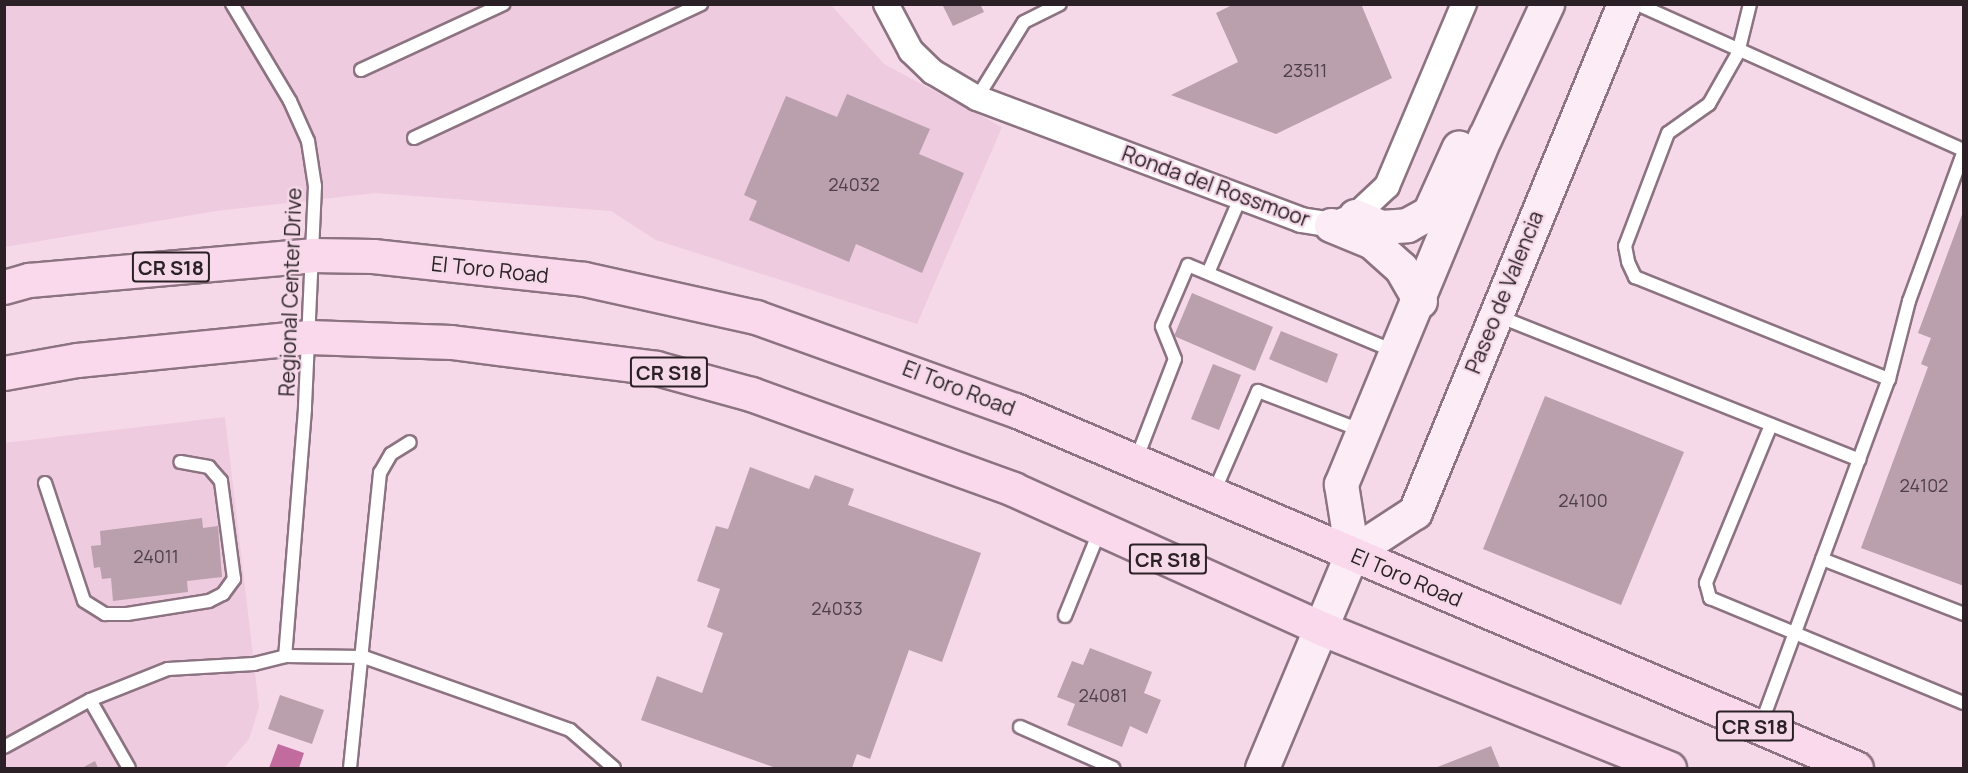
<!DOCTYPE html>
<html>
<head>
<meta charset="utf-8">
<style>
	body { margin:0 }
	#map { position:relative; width:1968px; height:773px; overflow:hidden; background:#f5d9e8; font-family:Manrope,sans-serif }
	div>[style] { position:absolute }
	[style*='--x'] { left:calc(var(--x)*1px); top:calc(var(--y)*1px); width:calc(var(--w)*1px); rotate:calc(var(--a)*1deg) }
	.built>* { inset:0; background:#eecbde }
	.water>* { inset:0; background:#c26b9f }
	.building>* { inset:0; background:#ba9fad }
	.roads { filter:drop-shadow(2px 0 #8c7381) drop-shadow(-2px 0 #8c7381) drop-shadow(0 2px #8c7381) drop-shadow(0 -2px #8c7381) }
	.lane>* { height:12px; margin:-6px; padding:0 6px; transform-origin:6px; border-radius:6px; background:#fff }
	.street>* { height:24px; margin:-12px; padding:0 12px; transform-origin:12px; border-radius:12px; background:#fff }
	.secondary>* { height:33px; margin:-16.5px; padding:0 16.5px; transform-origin:16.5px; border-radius:16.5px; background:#fcecf5 }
	.primary>* { height:33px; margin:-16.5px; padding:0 16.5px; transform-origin:16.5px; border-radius:16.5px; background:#f9d9eb }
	span { translate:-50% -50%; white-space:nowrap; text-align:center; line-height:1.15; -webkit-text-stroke:4.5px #f5d9e8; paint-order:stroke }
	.number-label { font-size:18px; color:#4e4048 }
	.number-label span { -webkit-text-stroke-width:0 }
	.shield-label span { padding:2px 4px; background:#f5d9e8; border:2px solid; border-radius:4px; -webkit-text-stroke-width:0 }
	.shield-label { font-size:20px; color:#2a2026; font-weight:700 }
	.street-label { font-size:21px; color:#2a2026 }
	.frame { position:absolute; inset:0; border:6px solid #2a2026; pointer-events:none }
</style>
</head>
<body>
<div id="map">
	<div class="built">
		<div style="clip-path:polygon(5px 5px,831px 5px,884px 64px,1002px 127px,917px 324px,656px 240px,611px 211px,375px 193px,216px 211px,5px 247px)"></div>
		<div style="clip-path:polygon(225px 417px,259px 707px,249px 739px,224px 768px,5px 768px,4px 443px)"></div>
	</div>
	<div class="water">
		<div style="clip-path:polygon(278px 744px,304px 753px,299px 768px,269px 768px)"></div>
	</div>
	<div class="building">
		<div style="clip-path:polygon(942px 4px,980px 4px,984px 12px,953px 26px)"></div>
		<div style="clip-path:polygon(1234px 4px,1361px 4px,1392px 78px,1276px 134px,1171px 95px,1238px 62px,1216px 13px)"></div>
		<div style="clip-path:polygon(847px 94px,930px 129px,919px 154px,964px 173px,922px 273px,856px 244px,849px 262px,749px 220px,757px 201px,744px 195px,786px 96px,837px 117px)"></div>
		<div style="clip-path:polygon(1963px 212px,1964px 212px,1964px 586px,1861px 548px,1928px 367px,1921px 364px,1931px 338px,1918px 333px)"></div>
		<div style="clip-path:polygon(1192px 293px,1273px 327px,1255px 371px,1174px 336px)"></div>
		<div style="clip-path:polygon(1281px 331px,1338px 354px,1327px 383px,1269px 359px)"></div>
		<div style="clip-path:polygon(1213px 364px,1241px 375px,1219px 430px,1191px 419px)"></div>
		<div style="clip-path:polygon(1545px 396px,1684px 452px,1621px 605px,1483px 549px)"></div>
		<div style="clip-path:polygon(750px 467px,809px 489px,815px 475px,854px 489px,848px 505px,981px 553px,942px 662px,909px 650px,870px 759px,857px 754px,852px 768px,776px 768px,641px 720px,657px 676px,702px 693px,723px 633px,707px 627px,720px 589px,697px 581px,716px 526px,728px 529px)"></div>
		<div style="clip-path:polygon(202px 518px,203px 528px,218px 526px,222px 577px,187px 581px,188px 592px,113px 601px,111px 578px,102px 579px,100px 567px,94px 568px,91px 546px,101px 545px,100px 531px)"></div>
		<div style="clip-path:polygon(1090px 648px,1152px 672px,1144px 693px,1161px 700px,1147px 734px,1130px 726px,1122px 747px,1067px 725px,1075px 704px,1057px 697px,1072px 661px,1083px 665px)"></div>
		<div style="clip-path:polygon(280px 695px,324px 710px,312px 744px,268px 729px)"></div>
		<div style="clip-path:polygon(1491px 746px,1500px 768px,1435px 768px)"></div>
		<div style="clip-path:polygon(95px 761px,98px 768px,82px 768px)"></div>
	</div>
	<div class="roads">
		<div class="lane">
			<div style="--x:232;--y:4;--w:113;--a:59.1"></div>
			<div style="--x:290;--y:101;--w:44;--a:65.8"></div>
			<div style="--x:308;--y:141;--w:46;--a:81.2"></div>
			<div style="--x:315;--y:186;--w:223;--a:92.6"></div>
			<div style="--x:305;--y:409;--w:248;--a:94.6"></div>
			<div style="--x:1637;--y:4;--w:358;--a:24.1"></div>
			<div style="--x:1750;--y:4;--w:50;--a:103.8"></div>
			<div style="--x:1738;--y:53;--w:59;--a:119.6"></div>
			<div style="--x:1709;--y:104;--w:50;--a:144.7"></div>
			<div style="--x:1668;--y:133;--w:121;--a:110.8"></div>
			<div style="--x:1625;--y:246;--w:16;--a:79"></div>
			<div style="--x:1628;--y:262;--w:17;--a:65"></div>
			<div style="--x:1635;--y:277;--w:274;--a:21.9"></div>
			<div style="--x:361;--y:70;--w:157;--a:-24.8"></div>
			<div style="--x:977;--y:98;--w:89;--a:-58.3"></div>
			<div style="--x:1024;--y:22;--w:40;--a:-26.6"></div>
			<div style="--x:414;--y:138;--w:317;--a:-25"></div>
			<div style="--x:1208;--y:273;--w:84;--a:-66.8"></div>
			<div style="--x:1498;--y:316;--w:389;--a:21.7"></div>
			<div style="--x:1771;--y:425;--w:171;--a:112.4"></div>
			<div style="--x:1706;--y:583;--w:16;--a:75"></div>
			<div style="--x:1710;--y:598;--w:275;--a:22.5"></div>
			<div style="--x:1136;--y:460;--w:108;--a:-68.9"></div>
			<div style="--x:1175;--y:359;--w:35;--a:-112"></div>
			<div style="--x:1162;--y:326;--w:66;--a:-66.9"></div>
			<div style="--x:1188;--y:265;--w:225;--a:22.7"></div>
			<div style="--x:45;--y:483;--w:124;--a:71.7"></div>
			<div style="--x:84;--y:601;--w:25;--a:32"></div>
			<div style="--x:105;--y:614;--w:22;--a:0"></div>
			<div style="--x:127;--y:614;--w:83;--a:-9"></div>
			<div style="--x:209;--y:601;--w:16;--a:-27"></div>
			<div style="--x:223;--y:594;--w:19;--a:-54"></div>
			<div style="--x:234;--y:579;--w:99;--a:-97.6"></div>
			<div style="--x:221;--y:481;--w:18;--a:-131"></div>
			<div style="--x:209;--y:467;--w:29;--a:-170"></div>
			<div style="--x:1214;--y:492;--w:110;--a:-66.5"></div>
			<div style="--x:1258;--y:391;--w:112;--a:20.9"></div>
			<div style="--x:1822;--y:559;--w:152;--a:21.2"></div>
			<div style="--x:1065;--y:616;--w:93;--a:-67.9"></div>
			<div style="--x:90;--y:700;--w:78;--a:60.2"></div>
			<div style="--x:1020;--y:727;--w:102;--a:23.8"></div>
			<div style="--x:1760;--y:727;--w:371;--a:-69.7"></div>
			<div style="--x:1889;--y:379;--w:81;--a:-75.6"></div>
			<div style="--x:1909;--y:301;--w:160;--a:-69.9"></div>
			<div style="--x:4;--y:747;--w:98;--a:-28.7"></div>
			<div style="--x:90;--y:700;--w:84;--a:-21.7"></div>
			<div style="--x:168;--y:669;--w:86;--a:-3.3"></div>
			<div style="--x:254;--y:664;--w:32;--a:-14"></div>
			<div style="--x:285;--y:656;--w:79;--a:0.7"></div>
			<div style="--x:364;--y:657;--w:219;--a:19.5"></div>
			<div style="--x:570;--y:730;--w:58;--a:40.8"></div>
			<div style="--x:350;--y:768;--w:297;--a:-84.2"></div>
			<div style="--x:380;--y:473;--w:22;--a:-60"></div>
			<div style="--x:391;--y:454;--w:22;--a:-32"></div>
		</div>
		<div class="street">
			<div style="--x:886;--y:4;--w:53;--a:62"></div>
			<div style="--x:911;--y:51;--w:30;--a:44"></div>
			<div style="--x:933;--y:72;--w:51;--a:30.6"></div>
			<div style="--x:977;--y:98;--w:346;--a:20.6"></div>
			<div style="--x:1301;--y:220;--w:30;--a:9"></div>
			<div style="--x:1331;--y:225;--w:26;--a:-21"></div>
			<div style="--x:1355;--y:216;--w:44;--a:-43.2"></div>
			<div style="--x:1387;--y:186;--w:198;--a:-67.1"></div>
		</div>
		<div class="secondary">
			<div style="--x:1355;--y:216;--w:28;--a:23"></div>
			<div style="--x:1381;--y:227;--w:26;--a:-4"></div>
			<div style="--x:1407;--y:225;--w:25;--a:-29"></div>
			<div style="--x:1429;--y:213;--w:72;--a:-65.6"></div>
			<div style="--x:1331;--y:225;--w:44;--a:22.5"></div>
			<div style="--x:1372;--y:242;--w:39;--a:42"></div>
			<div style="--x:1401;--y:268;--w:38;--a:60"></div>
			<div style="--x:1352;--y:553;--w:75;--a:-33.1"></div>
			<div style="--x:1415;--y:512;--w:549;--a:-67.64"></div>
			<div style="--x:1262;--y:768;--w:233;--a:-67.3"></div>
			<div style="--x:1352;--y:553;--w:70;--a:-99.1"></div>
			<div style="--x:1341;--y:484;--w:376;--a:-67.5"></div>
			<div style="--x:1485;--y:137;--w:147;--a:-65"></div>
		</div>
		<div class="primary">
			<div style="--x:4;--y:287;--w:26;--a:-16"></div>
			<div style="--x:29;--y:280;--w:284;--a:-5"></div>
			<div style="--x:312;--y:255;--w:61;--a:0.9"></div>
			<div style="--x:373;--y:256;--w:212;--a:6.2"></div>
			<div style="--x:584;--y:279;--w:176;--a:12.5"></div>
			<div style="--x:756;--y:317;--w:275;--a:19.8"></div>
			<div style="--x:1015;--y:410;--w:914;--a:23.06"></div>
			<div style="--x:4;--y:373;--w:74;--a:-10.1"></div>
			<div style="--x:77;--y:360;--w:233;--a:-5.7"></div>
			<div style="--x:309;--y:337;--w:142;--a:2"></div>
			<div style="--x:451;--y:342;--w:207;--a:7.2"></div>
			<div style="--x:656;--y:368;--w:98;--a:15.3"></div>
			<div style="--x:751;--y:394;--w:279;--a:19.9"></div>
			<div style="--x:1013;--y:489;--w:340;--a:24.3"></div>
			<div style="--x:1323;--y:629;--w:373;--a:21.9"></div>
		</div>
	</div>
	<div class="number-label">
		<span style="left:1305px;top:70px">23511</span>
		<span style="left:854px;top:184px">24032</span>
		<span style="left:1924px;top:485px">24102</span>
		<span style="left:1583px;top:500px">24100</span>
		<span style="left:156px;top:556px">24011</span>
		<span style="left:837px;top:608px">24033</span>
		<span style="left:1103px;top:695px">24081</span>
	</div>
	<div class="shield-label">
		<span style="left:171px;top:267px">CR S18</span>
		<span style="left:669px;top:372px">CR S18</span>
		<span style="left:1168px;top:559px">CR S18</span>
		<span style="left:1755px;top:726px">CR S18</span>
	</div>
	<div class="street-label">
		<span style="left:1216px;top:186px;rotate:20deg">Ronda del Rossmoor</span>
		<span style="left:490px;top:269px;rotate:6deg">El Toro Road</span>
		<span style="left:290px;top:292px;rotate:-88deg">Regional Center Drive</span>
		<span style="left:1504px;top:292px;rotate:-68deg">Paseo de Valencia</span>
		<span style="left:959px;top:388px;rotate:21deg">El Toro Road</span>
		<span style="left:1407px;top:577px;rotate:23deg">El Toro Road</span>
	</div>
	<div class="frame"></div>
</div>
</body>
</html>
